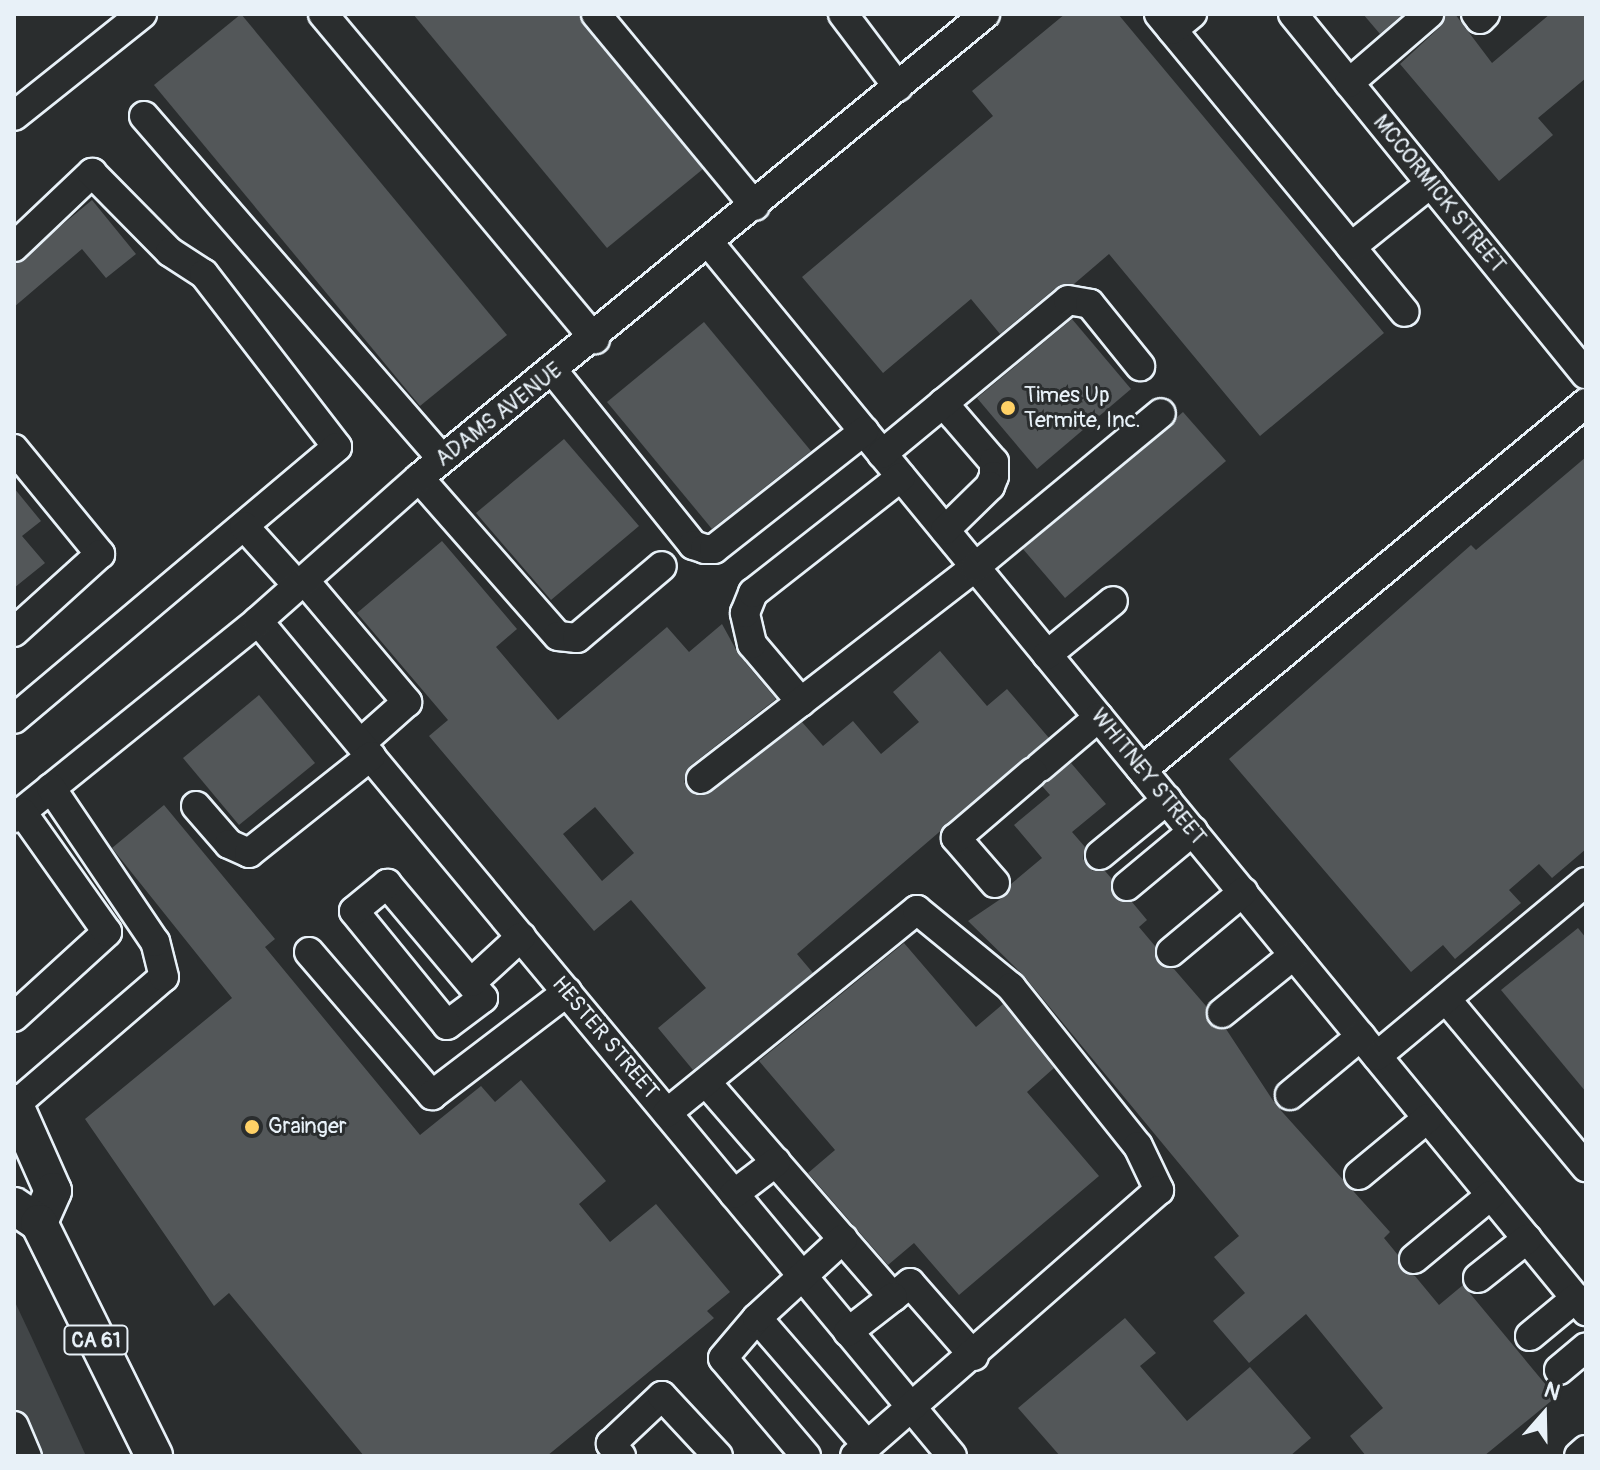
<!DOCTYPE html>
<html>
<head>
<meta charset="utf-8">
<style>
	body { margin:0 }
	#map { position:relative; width:1600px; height:1470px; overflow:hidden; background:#2a2d2e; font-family:Pangolin,sans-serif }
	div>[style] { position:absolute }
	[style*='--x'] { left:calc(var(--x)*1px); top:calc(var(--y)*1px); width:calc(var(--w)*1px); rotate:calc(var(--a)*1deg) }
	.green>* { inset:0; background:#424648 }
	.building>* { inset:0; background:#535759 }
	.roads { filter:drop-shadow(2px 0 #e8f1f8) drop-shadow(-2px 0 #e8f1f8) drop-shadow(0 2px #e8f1f8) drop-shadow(0 -2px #e8f1f8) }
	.minor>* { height:28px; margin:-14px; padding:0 14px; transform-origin:14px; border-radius:14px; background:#2a2d2e }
	.major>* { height:36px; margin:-18px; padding:0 18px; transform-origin:18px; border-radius:18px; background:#2a2d2e }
	.dots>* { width:22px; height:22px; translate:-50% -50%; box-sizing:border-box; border:4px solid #2a2d2e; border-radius:50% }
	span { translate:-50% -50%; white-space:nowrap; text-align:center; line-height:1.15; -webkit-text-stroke:6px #2a2d2e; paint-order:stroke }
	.shield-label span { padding:2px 6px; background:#2a2d2e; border:2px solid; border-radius:6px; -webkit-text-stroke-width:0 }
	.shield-label { font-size:20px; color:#e8f1f8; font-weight:700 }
	.street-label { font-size:22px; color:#e8f1f8 }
	.poi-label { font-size:22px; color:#e8f1f8 }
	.left { translate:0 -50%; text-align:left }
	.frame { position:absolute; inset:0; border:16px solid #e8f1f8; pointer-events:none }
	.north { position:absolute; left:1504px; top:1374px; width:80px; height:80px; -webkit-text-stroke:6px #2a2d2e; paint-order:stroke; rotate:20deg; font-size:22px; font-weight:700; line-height:32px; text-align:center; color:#e8f1f8 }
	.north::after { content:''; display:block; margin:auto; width:28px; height:36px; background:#e8f1f8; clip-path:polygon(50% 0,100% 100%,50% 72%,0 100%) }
</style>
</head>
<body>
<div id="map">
	<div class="green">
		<div style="clip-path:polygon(14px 1300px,31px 1336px,86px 1456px,14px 1456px)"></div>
	</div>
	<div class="building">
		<div style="clip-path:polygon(241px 14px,507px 335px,420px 406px,154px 85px)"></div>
		<div style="clip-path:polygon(413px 14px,579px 14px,703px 169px,607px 248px)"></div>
		<div style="clip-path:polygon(1065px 14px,1118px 14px,1384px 333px,1260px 436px,1109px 254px,1074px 284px,1057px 287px,1000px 334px,971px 299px,883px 373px,802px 277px,993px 116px,972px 91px)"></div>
		<div style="clip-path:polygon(1363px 14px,1403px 14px,1380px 34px)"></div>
		<div style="clip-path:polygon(1446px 14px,1455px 14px,1492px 63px,1550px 14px,1586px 14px,1586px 78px,1538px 118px,1553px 135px,1499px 181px,1400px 64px,1440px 27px)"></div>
		<div style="clip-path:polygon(92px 200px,136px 254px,106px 278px,82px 249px,14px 307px,14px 265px)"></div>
		<div style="clip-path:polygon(1072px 319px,1131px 389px,1037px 469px,977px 398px)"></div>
		<div style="clip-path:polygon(704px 322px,811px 451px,712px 529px,607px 402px)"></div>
		<div style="clip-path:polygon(1183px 412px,1226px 461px,1065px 598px,1023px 549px)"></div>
		<div style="clip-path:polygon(564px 439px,639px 526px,551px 600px,476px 513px)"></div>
		<div style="clip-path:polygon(1586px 457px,1586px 849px,1552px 878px,1539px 864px,1509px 890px,1521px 903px,1455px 959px,1443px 945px,1411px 972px,1229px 759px,1471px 545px,1476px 550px)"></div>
		<div style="clip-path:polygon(14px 488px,41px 521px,22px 536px,45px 563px,14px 588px)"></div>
		<div style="clip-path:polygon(evenodd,442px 541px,517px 629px,496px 647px,558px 720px,667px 627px,689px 652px,722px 624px,739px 655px,776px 699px,690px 766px,684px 782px,695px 795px,711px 792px,802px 722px,823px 746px,853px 721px,881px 754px,919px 722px,893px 692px,940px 651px,987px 706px,1007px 689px,1049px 738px,797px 954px,813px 973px,693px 1070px,658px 1028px,706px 988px,631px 900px,594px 931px,429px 736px,448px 720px,357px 613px,442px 541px,595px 807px,634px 853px,602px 881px,563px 834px,595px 807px)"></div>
		<div style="clip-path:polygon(259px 695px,315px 763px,239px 825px,183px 758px)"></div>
		<div style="clip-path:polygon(1071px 763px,1106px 804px,1072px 832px,1085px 847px,1083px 859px,1093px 871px,1105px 871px,1112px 879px,1115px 897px,1132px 902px,1147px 920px,1139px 927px,1155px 946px,1158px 962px,1174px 969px,1206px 1006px,1209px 1024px,1226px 1029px,1276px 1105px,1390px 1232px,1384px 1238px,1398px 1255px,1402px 1270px,1415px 1276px,1439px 1305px,1463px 1285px,1556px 1397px,1484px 1456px,1366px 1456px,1350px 1436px,1383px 1408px,1306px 1314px,1249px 1363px,1213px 1321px,1245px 1293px,1214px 1257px,1239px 1236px,1024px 976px,968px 921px,1005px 896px,1011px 884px,1042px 858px,1014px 825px,1050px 795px,1042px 786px)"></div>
		<div style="clip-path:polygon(164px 805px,275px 939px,265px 947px,420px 1135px,481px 1086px,495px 1102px,521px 1080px,606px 1181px,579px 1204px,610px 1242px,656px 1204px,730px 1292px,707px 1311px,714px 1318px,547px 1456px,364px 1456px,229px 1293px,214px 1306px,85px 1119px,232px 998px,112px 848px)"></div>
		<div style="clip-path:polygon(1578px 928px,1586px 938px,1586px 1092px,1501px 990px)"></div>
		<div style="clip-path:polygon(904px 943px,976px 1027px,1003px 1004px,1054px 1068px,1027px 1092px,1099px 1176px,959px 1295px,914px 1243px,888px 1265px,808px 1173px,835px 1150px,759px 1061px)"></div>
		<div style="clip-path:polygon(1125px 1318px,1156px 1353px,1140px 1366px,1187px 1421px,1250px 1367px,1311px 1438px,1290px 1456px,1060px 1456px,1018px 1408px)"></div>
	</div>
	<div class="roads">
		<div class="minor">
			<div style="--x:323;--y:14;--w:424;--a:50.1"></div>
			<div style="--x:596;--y:14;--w:249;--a:50.4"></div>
			<div style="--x:843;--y:14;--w:91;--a:53"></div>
			<div style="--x:1159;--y:14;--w:386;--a:50.5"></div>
			<div style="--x:1293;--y:14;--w:464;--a:50.9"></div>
			<div style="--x:1476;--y:14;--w:6;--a:51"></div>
			<div style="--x:1480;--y:19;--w:7;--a:-45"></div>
			<div style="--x:1172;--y:30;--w:26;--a:-39"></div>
			<div style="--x:1349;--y:83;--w:106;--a:-40.8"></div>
			<div style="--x:14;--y:116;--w:164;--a:-38.6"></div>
			<div style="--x:144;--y:116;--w:454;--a:49"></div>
			<div style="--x:710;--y:244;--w:1381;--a:50.61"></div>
			<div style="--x:14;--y:247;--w:108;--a:-43.5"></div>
			<div style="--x:92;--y:173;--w:111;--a:45.4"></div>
			<div style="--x:170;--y:252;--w:40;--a:32.9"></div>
			<div style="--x:204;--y:274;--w:218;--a:52.4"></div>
			<div style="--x:337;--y:447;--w:422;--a:139.9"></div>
			<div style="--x:1351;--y:247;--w:102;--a:-38.7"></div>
			<div style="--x:554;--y:372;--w:222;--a:51.2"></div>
			<div style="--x:693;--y:545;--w:13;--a:18"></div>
			<div style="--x:705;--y:549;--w:9;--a:0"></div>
			<div style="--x:714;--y:549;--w:191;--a:-38.2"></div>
			<div style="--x:943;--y:403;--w:78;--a:49.2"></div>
			<div style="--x:994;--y:462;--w:14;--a:90"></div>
			<div style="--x:994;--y:476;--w:11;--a:112"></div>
			<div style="--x:990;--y:486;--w:63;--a:135.6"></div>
			<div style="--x:14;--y:449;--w:136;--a:50.7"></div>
			<div style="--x:100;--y:554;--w:116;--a:137.8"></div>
			<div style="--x:882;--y:454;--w:241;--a:-39.6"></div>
			<div style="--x:1068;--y:300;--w:22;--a:10"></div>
			<div style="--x:1090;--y:304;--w:80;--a:51.1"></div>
			<div style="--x:419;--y:478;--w:210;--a:48.7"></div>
			<div style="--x:558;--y:636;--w:19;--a:6"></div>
			<div style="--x:577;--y:638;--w:111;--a:-40.3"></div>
			<div style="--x:244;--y:526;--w:81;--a:48"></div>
			<div style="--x:304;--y:580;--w:160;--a:49.8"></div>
			<div style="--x:407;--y:702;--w:62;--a:138.3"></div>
			<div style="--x:258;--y:621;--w:1086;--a:50.27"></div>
			<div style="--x:1047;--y:655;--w:85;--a:-39.3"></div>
			<div style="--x:801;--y:702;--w:76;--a:-130.2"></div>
			<div style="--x:752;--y:644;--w:32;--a:-103"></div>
			<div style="--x:745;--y:613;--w:22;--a:-68"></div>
			<div style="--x:753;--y:593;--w:188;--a:-38.1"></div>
			<div style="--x:1040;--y:767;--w:77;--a:-40.3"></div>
			<div style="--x:1142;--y:770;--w:576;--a:-39.58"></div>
			<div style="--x:701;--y:779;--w:346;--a:-37.7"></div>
			<div style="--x:975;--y:567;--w:241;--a:-39.6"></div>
			<div style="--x:196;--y:806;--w:50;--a:49"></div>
			<div style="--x:229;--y:844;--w:22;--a:24"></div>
			<div style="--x:249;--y:853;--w:156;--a:-38.5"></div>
			<div style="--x:14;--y:818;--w:314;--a:-38.9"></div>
			<div style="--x:258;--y:621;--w:215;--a:-41.6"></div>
			<div style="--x:419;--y:478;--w:732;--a:-39.34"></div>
			<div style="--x:1100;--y:855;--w:87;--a:-39.4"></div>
			<div style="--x:995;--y:883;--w:60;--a:-130.9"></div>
			<div style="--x:956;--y:838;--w:101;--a:-40.6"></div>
			<div style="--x:387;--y:884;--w:149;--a:49.9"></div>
			<div style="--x:483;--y:998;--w:45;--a:143.1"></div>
			<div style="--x:447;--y:1025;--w:147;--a:-129.2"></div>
			<div style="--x:354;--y:911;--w:43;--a:-39.3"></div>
			<div style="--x:1127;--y:886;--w:86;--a:-39.8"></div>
			<div style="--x:309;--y:952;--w:189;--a:49.3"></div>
			<div style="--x:432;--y:1095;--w:170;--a:-37.3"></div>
			<div style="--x:1171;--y:952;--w:94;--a:-39.8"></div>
			<div style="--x:472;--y:982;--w:67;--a:-42.6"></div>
			<div style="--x:1446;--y:999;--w:219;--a:50.2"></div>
			<div style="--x:1222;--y:1013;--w:92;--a:-38.9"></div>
			<div style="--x:14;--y:1017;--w:126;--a:-42.4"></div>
			<div style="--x:107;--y:932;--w:147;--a:-125.3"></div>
			<div style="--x:1377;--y:1056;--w:272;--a:-39.8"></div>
			<div style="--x:706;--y:1082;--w:285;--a:49"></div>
			<div style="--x:893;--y:1297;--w:22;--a:-39"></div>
			<div style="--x:910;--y:1283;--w:97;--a:48.8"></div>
			<div style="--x:1290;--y:1095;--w:92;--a:-39.7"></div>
			<div style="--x:15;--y:1105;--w:196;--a:-40.7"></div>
			<div style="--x:164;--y:977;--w:36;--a:-104"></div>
			<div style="--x:155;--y:942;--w:186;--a:-124"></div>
			<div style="--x:667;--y:1113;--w:322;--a:-39.1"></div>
			<div style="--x:917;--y:910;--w:122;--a:39.3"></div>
			<div style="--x:1011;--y:987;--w:203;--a:51.4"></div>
			<div style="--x:1138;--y:1146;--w:49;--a:64.5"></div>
			<div style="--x:1159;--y:1190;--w:404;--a:138.8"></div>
			<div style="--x:1359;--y:1175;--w:89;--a:-39.6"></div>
			<div style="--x:734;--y:1194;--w:53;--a:-37.3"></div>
			<div style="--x:1414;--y:1259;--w:100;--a:-39.7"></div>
			<div style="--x:1478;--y:1278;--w:63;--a:-38.5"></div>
			<div style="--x:757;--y:1318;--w:169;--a:49.1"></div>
			<div style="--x:848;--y:1332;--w:57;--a:-37.9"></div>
			<div style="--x:1530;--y:1336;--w:60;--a:-39.6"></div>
			<div style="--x:1559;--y:1370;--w:35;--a:-40"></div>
			<div style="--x:14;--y:1426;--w:33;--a:67"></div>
			<div style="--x:621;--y:1456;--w:16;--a:-130"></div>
			<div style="--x:611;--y:1444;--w:70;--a:-43.3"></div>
			<div style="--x:662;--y:1396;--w:82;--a:47"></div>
			<div style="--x:806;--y:1456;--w:128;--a:-130.3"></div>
			<div style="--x:723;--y:1358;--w:52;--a:-49.6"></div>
			<div style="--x:757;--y:1318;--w:117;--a:-42.6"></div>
			<div style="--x:1579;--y:1456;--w:9;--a:-41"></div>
		</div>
		<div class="major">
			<div style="--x:14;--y:1103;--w:96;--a:66.1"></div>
			<div style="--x:53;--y:1191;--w:35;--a:114"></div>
			<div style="--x:14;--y:1206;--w:30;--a:34"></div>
			<div style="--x:39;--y:1223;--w:260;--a:63.7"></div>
		</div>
	</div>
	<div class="dots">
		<div style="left:1008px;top:408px;background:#ffd166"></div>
		<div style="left:252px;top:1127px;background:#ffd166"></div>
	</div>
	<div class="shield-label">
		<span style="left:96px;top:1340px">CA 61</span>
	</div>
	<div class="street-label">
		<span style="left:1439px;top:194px;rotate:51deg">MCCORMICK STREET</span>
		<span style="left:499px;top:415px;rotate:-38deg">ADAMS AVENUE</span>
		<span style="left:1148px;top:777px;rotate:51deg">WHITNEY STREET</span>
		<span style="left:605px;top:1038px;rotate:50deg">HESTER STREET</span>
	</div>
	<div class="poi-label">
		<span class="left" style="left:1024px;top:408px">Times Up<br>Termite, Inc.</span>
		<span class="left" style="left:268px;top:1127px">Grainger</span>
	</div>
	<div class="frame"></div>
	<div class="north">N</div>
</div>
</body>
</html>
